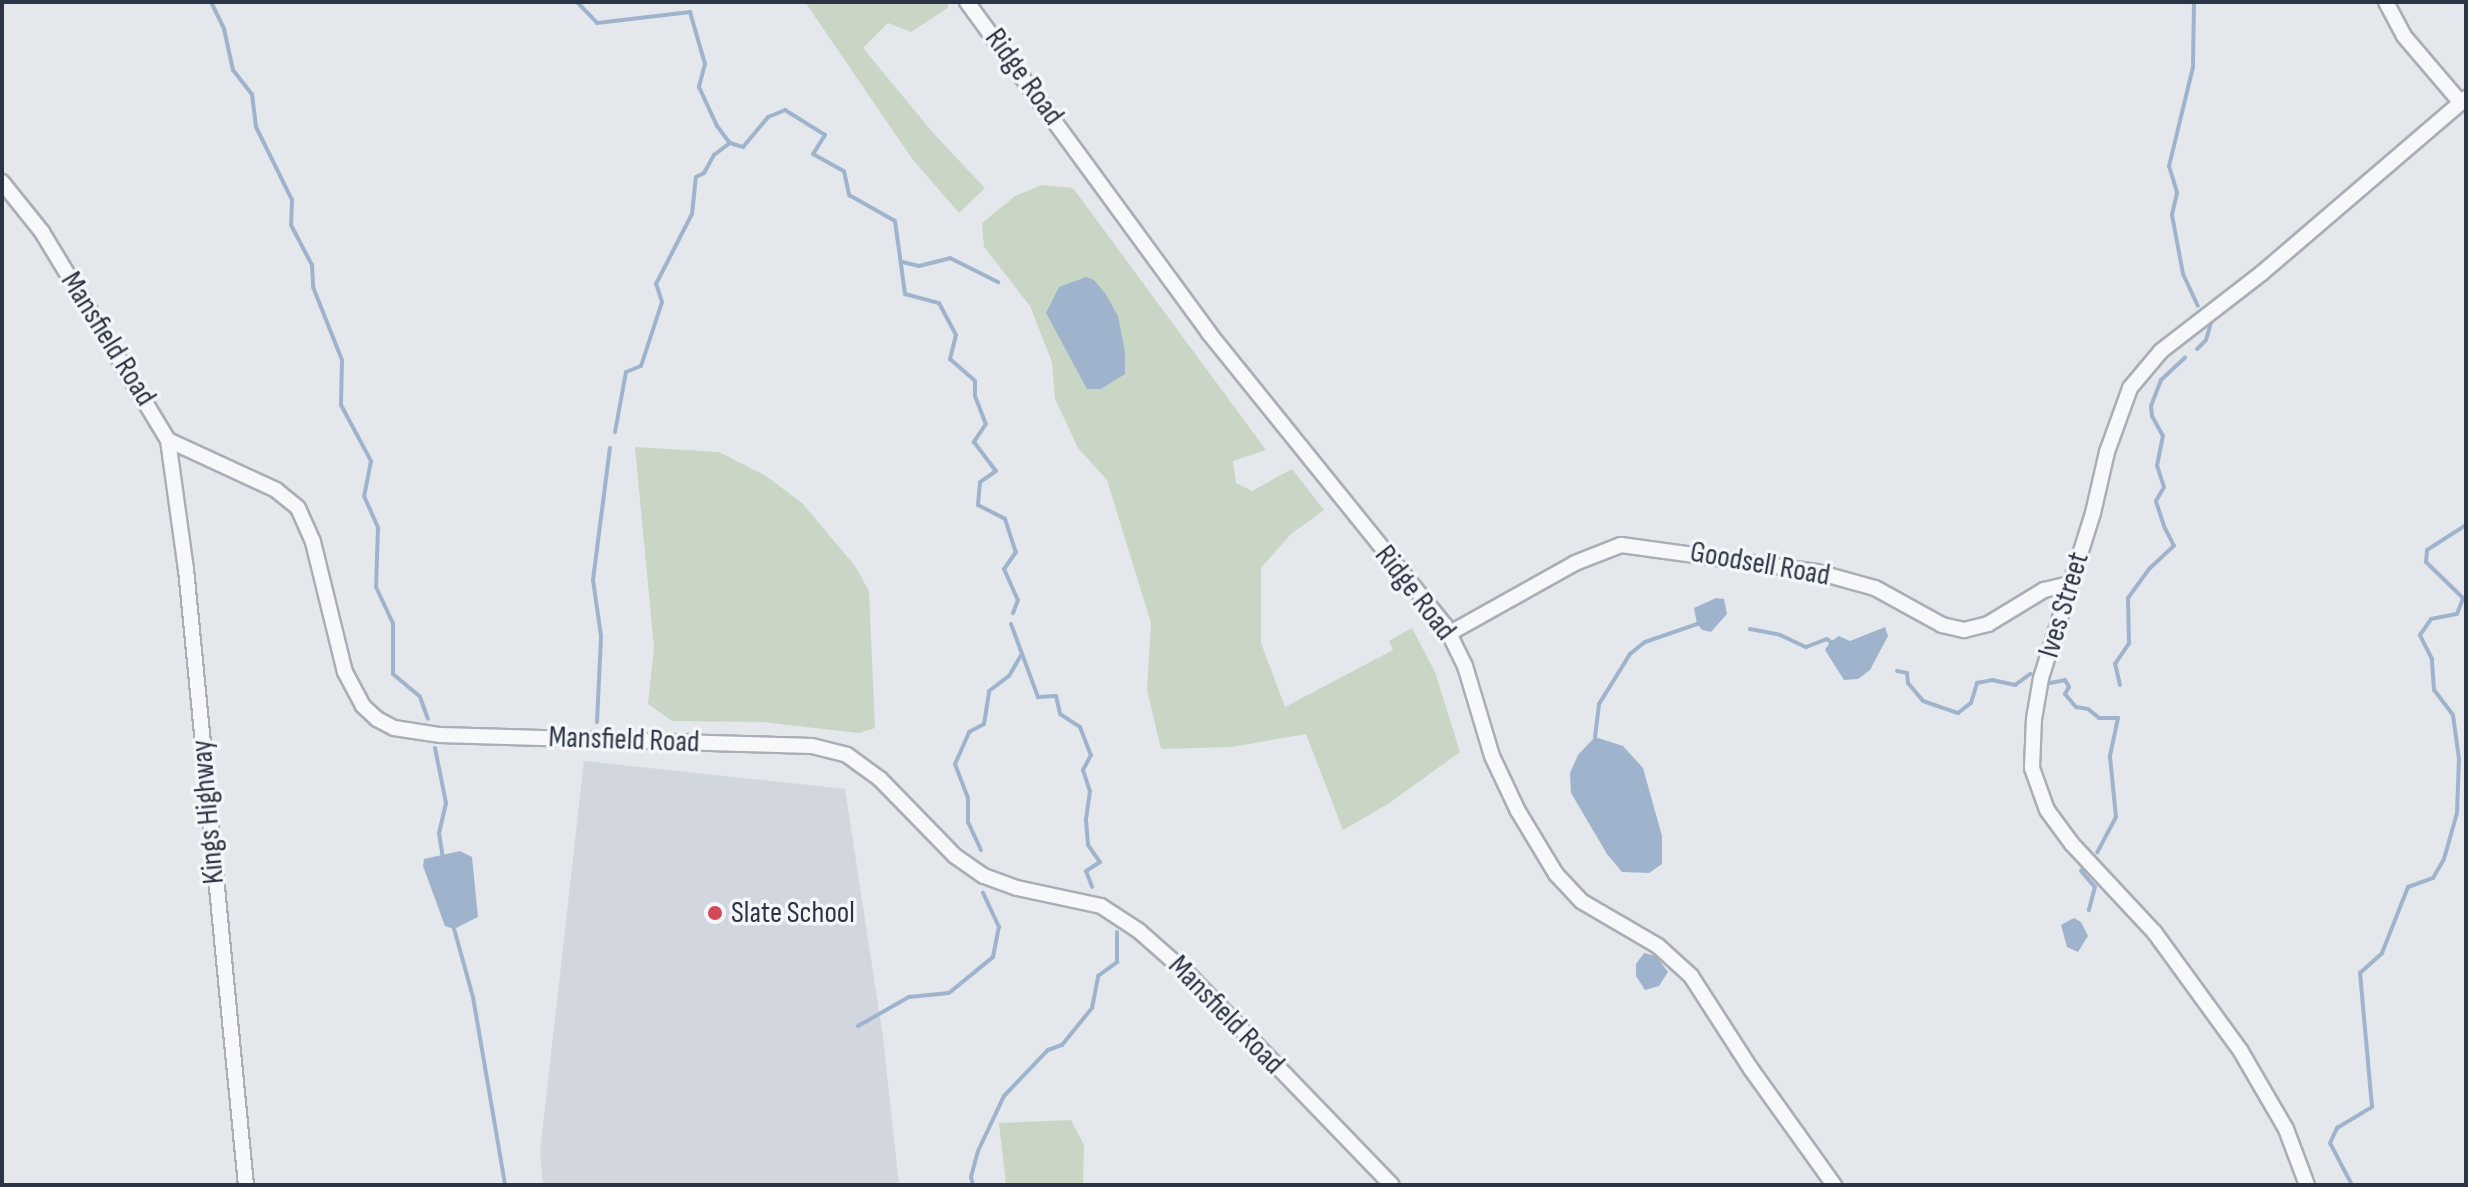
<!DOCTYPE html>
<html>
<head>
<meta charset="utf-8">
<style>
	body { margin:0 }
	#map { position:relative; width:2468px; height:1187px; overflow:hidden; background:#e4e7ec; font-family:"Sofia Sans Condensed",sans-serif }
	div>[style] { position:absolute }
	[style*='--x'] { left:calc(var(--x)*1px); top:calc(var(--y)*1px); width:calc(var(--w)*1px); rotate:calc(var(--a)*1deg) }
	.built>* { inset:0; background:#d2d6de }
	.green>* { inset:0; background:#c9d6c5 }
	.water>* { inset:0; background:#9fb4cc }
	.stream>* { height:4px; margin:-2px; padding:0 2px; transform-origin:2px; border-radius:2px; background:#9fb4cc }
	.roads { filter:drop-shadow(2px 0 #a9aeb7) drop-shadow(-2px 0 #a9aeb7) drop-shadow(0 2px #a9aeb7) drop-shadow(0 -2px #a9aeb7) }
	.minor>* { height:14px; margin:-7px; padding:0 7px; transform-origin:7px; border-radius:7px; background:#f7f8fa }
	.dots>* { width:22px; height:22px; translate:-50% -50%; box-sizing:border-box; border:4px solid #f4f6f9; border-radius:50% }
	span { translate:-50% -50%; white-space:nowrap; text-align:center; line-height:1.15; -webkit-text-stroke:7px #f4f6f9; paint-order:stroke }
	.street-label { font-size:30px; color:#2b3445 }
	.poi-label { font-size:30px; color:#2b3445 }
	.left { translate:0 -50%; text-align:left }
	.frame { position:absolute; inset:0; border:4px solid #2b3445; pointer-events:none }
</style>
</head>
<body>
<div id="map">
	<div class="built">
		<div style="clip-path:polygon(584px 761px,845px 789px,883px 1037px,899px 1185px,543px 1185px,540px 1152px)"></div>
	</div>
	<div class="green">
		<div style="clip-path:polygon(805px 2px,945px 2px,949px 7px,911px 32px,888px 23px,863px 48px,934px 134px,985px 188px,959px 213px,913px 160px)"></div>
		<div style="clip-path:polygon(1042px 185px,1073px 188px,1266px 450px,1233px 461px,1236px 483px,1252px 491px,1292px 469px,1324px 510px,1291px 534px,1261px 568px,1261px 643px,1285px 707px,1393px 650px,1389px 641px,1412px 628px,1435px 672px,1460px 752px,1388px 804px,1343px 830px,1306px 734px,1232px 747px,1161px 749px,1147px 690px,1151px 623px,1107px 480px,1078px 448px,1055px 399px,1052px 362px,1030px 306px,984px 247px,982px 223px,1015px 196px)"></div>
		<div style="clip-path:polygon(635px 447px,719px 452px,766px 476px,802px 503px,855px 566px,869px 591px,875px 728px,859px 733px,762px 722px,672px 721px,648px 704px,654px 648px)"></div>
		<div style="clip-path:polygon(1071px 1120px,1084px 1145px,1083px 1185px,1006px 1185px,999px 1123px)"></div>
	</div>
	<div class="water">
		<div style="clip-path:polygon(1086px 277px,1094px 280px,1105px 293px,1118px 316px,1125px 352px,1125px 374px,1101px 389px,1087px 389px,1046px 313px,1059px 287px)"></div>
		<div style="clip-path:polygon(1716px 598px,1724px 599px,1727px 614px,1711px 632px,1702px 630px,1697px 624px,1694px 608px)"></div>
		<div style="clip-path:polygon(1885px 627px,1888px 636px,1870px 670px,1858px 679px,1844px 680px,1825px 650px,1830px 642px,1839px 636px,1850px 641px)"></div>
		<div style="clip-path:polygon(1595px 737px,1623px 746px,1643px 768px,1662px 836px,1662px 864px,1649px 873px,1622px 872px,1607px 854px,1571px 793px,1570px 773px,1578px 755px)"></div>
		<div style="clip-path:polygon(460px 851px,472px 857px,478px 917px,454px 929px,445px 926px,423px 866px,424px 859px)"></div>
		<div style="clip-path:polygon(2074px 918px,2081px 922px,2088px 936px,2078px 952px,2067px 947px,2061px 925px)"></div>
		<div style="clip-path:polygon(1644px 953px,1656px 956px,1668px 972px,1659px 986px,1645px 990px,1636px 976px,1636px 964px)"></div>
	</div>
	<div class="stream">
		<div style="--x:211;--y:2;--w:30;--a:64"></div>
		<div style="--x:224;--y:29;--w:42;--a:77.6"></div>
		<div style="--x:233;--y:70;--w:31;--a:52"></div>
		<div style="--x:252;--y:94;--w:33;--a:83"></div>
		<div style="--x:256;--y:127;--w:81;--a:63.7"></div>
		<div style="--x:292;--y:200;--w:25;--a:92"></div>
		<div style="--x:291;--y:225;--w:45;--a:62.3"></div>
		<div style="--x:312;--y:265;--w:22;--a:87"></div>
		<div style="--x:313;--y:287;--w:79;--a:68.3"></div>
		<div style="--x:342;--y:360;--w:45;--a:91.3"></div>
		<div style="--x:341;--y:405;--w:64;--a:61.8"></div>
		<div style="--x:371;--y:461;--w:36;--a:101"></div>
		<div style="--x:364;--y:496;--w:35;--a:66"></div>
		<div style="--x:378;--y:528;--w:59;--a:91.9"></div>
		<div style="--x:376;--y:587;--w:40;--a:65"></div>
		<div style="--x:393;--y:623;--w:51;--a:90"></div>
		<div style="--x:393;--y:674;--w:35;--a:40"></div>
		<div style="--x:420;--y:697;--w:23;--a:70"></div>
		<div style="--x:577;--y:2;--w:29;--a:46"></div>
		<div style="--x:597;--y:23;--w:94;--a:-6.7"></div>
		<div style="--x:690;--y:12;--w:54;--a:73.9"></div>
		<div style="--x:705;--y:64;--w:24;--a:105"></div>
		<div style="--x:699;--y:87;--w:43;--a:65.2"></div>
		<div style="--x:717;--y:126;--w:21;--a:53"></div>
		<div style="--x:730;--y:143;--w:14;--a:17"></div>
		<div style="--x:743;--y:147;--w:39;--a:-50"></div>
		<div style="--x:768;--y:117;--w:18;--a:-22"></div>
		<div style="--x:785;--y:110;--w:47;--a:32"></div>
		<div style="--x:825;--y:135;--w:22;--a:122"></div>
		<div style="--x:813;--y:154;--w:35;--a:29"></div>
		<div style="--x:844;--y:171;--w:25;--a:78"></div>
		<div style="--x:849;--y:195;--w:53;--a:29.5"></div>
		<div style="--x:895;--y:221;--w:74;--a:82.2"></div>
		<div style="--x:905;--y:294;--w:35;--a:15"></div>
		<div style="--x:939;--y:303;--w:36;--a:62"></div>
		<div style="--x:956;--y:335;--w:25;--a:104"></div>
		<div style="--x:950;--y:359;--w:33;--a:41"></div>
		<div style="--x:975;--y:381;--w:15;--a:90"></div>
		<div style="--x:975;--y:396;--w:30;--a:69"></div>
		<div style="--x:986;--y:424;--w:22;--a:124"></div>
		<div style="--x:974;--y:442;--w:36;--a:53"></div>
		<div style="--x:996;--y:471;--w:19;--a:145"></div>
		<div style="--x:980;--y:482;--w:23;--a:95"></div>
		<div style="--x:978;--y:505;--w:30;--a:27"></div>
		<div style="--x:1005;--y:519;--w:35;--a:72"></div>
		<div style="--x:1016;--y:552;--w:21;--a:125"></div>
		<div style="--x:1004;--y:569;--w:34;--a:66"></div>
		<div style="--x:1018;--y:600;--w:14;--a:111"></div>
		<div style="--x:2194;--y:2;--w:65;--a:90.9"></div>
		<div style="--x:2193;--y:67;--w:102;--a:103.6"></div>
		<div style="--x:2169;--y:166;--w:28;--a:73"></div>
		<div style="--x:2177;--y:193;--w:23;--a:103"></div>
		<div style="--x:2172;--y:215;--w:60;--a:79.4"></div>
		<div style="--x:2183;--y:274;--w:35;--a:65"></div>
		<div style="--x:902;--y:262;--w:17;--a:13"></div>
		<div style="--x:919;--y:266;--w:32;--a:-14"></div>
		<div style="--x:950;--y:258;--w:54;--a:26.6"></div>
		<div style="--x:2197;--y:349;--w:13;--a:-45"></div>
		<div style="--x:2206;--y:340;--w:18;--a:-74"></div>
		<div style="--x:615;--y:432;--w:61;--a:-79.6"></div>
		<div style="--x:626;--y:372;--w:16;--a:-22"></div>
		<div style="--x:641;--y:366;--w:67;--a:-71.8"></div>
		<div style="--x:662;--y:302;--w:19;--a:-108"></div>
		<div style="--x:656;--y:284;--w:79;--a:-62.8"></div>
		<div style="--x:692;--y:214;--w:37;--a:-84"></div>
		<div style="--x:696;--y:177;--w:9;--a:-27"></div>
		<div style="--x:704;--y:173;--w:21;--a:-61"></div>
		<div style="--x:714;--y:155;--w:20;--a:-37"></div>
		<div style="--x:1011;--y:624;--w:78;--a:69.7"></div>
		<div style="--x:1038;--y:697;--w:18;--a:-3"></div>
		<div style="--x:1056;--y:696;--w:18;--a:77"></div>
		<div style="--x:1060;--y:714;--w:24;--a:33"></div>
		<div style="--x:1080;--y:727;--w:30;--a:69"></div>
		<div style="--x:1091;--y:755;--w:17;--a:118"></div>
		<div style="--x:1083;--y:770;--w:22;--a:72"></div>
		<div style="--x:1090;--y:791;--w:30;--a:98"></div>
		<div style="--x:1086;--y:821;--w:24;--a:85"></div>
		<div style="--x:1088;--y:845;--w:21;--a:55"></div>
		<div style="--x:1100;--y:862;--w:17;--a:147"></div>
		<div style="--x:1086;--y:871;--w:17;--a:69"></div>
		<div style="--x:1750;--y:629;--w:31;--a:11"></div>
		<div style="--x:1780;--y:635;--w:29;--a:25"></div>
		<div style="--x:1806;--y:647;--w:22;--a:-21"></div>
		<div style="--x:1827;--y:639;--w:6;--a:39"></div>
		<div style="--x:1897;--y:671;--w:10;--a:11"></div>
		<div style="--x:1907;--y:673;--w:10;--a:84"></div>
		<div style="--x:1908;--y:683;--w:23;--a:50"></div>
		<div style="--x:1923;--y:701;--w:37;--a:19"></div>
		<div style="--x:1958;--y:713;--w:16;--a:-38"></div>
		<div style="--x:1971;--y:703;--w:21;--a:-73"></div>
		<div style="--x:1977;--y:683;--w:15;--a:-11"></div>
		<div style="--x:1992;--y:680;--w:24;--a:12"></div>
		<div style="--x:2015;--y:685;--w:19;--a:-36"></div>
		<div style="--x:2050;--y:683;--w:15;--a:-11"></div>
		<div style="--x:2065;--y:680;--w:8;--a:60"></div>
		<div style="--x:2069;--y:687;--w:8;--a:120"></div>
		<div style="--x:2065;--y:694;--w:17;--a:50"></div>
		<div style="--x:2076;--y:707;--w:12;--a:9"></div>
		<div style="--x:2088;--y:709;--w:14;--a:39"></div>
		<div style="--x:2099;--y:718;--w:19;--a:0"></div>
		<div style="--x:2118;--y:718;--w:40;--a:102"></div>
		<div style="--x:2110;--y:757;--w:60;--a:84.3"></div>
		<div style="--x:2116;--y:817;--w:40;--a:118"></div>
		<div style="--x:2120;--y:685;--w:22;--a:-103"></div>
		<div style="--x:2115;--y:664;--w:25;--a:-56"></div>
		<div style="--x:2129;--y:643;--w:45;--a:-91.3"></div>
		<div style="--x:2128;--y:598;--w:36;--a:-54"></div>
		<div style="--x:2149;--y:569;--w:34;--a:-43"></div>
		<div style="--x:2174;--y:546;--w:22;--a:-117"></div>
		<div style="--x:2164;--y:526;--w:26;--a:-108"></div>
		<div style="--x:2156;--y:501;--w:16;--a:-60"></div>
		<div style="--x:2164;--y:487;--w:22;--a:-108"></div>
		<div style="--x:2157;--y:466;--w:31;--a:-79"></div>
		<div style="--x:2163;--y:436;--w:23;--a:-119"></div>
		<div style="--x:2152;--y:416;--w:10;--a:-96"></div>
		<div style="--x:2151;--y:406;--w:28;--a:-69"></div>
		<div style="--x:2161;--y:380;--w:33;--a:-43"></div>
		<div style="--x:597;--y:722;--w:86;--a:-87.3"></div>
		<div style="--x:601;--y:636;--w:57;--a:-98.1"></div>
		<div style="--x:593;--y:580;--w:133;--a:-82.7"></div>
		<div style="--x:1595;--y:737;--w:33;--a:-83"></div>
		<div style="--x:1599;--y:704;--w:59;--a:-58.2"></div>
		<div style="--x:1630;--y:654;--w:19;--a:-39"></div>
		<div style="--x:1645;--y:642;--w:58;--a:-19.1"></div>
		<div style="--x:435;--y:748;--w:56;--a:78.7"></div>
		<div style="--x:446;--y:803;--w:31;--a:103"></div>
		<div style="--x:439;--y:833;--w:24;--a:81"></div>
		<div style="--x:981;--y:850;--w:31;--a:-115"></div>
		<div style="--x:968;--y:822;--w:24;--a:-90"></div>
		<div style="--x:968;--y:798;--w:36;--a:-111"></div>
		<div style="--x:955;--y:764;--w:35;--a:-66"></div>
		<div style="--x:969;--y:732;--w:17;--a:-28"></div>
		<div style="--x:984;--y:724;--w:33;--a:-81"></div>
		<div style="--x:989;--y:691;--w:25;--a:-37"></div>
		<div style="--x:1009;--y:676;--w:24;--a:-60"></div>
		<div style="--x:2084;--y:868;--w:4;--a:135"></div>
		<div style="--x:2081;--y:871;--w:21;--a:49"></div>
		<div style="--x:2095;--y:887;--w:24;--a:105"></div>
		<div style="--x:453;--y:925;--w:75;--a:74.5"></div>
		<div style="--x:473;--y:997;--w:191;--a:80.3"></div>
		<div style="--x:858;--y:1026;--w:59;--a:-29.6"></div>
		<div style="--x:909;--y:997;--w:40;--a:-5.7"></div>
		<div style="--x:949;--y:993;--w:57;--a:-39.3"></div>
		<div style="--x:993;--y:957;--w:31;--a:-79"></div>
		<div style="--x:999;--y:927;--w:38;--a:-115"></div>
		<div style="--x:973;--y:1185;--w:8;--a:-104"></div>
		<div style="--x:971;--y:1177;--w:27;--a:-75"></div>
		<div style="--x:978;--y:1151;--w:61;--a:-64.7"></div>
		<div style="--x:1004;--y:1096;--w:64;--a:-46.3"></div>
		<div style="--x:1048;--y:1050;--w:15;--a:-20"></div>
		<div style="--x:1062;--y:1045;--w:48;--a:-51"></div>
		<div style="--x:1092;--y:1008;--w:33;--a:-79"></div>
		<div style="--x:1098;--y:976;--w:24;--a:-36"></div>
		<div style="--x:1117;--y:962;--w:30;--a:-90"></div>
		<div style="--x:2352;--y:1185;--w:47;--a:-117.6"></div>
		<div style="--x:2330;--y:1143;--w:17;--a:-65"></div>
		<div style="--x:2337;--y:1128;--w:41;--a:-31"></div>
		<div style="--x:2372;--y:1107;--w:135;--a:-95.1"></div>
		<div style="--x:2360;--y:973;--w:30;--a:-42"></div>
		<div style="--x:2382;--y:953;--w:71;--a:-68.5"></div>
		<div style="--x:2408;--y:887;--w:27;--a:-20"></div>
		<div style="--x:2433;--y:878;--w:22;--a:-60"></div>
		<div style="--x:2444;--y:859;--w:48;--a:-74.2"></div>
		<div style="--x:2457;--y:813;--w:54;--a:-87.9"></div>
		<div style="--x:2459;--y:759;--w:44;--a:-97.8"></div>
		<div style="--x:2453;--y:715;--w:31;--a:-127"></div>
		<div style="--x:2434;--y:690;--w:31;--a:-94"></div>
		<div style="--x:2432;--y:659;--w:27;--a:-117"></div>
		<div style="--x:2420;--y:635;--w:19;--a:-55"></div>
		<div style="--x:2431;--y:619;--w:26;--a:-11"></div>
		<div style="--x:2457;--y:614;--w:17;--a:-69"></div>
		<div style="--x:2463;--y:598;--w:52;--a:-135.8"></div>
		<div style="--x:2426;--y:562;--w:12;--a:-85"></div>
		<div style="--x:2427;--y:550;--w:46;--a:-32.7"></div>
	</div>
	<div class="roads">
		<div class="minor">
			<div style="--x:967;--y:2;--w:410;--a:53.8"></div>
			<div style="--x:1209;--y:333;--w:375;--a:51.1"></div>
			<div style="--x:1445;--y:625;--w:46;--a:64"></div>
			<div style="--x:1465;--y:666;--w:94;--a:73.3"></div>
			<div style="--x:1492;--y:756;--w:61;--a:64.7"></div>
			<div style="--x:1518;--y:811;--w:74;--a:58.9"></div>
			<div style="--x:1556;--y:874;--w:37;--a:47"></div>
			<div style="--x:1581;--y:901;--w:89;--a:30.3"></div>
			<div style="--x:1658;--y:946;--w:45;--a:42.3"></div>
			<div style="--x:1691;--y:976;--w:111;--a:57.2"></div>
			<div style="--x:1751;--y:1069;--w:143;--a:54.4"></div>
			<div style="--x:2386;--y:2;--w:38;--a:62"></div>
			<div style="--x:2404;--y:36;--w:88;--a:49.6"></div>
			<div style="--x:2;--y:182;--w:64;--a:51.3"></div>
			<div style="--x:42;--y:232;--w:243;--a:58.8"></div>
			<div style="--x:168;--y:440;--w:130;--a:82.1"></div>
			<div style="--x:186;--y:569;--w:619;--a:84.44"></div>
			<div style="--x:168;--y:440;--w:119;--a:24.8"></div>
			<div style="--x:276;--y:490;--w:28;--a:39"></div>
			<div style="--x:298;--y:508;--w:37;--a:66"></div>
			<div style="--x:313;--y:542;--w:134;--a:76.2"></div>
			<div style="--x:345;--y:672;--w:38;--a:62"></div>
			<div style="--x:363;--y:706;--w:19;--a:43"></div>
			<div style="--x:377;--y:719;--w:19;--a:28"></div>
			<div style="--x:394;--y:728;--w:47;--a:8.7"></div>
			<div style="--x:440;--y:735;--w:372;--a:1.7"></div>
			<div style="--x:812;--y:746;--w:36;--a:14"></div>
			<div style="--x:847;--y:755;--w:41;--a:36"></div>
			<div style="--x:880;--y:779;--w:107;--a:45.8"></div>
			<div style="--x:955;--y:856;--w:35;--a:35"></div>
			<div style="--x:984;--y:876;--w:35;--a:20"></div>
			<div style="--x:1017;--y:888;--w:86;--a:12.1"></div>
			<div style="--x:1101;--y:906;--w:45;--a:33.3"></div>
			<div style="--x:1139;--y:931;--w:65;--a:41.3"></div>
			<div style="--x:1188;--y:974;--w:293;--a:46"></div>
			<div style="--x:1450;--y:633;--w:143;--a:-29.2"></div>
			<div style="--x:1575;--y:563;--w:49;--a:-21.4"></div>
			<div style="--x:1621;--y:545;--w:198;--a:7.8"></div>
			<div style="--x:1817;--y:572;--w:60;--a:15.4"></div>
			<div style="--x:1875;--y:588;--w:77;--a:28.9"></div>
			<div style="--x:1942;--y:625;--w:23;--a:13"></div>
			<div style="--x:1964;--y:630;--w:25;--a:-14"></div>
			<div style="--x:1988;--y:624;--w:66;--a:-31.3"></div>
			<div style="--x:2044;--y:590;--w:26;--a:-13"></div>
			<div style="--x:2307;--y:1185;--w:60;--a:-110.6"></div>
			<div style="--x:2286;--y:1129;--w:91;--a:-120.2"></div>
			<div style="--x:2240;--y:1050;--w:145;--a:-126"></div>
			<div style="--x:2155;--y:933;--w:122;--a:-133"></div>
			<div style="--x:2072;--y:844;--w:42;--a:-126.3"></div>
			<div style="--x:2047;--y:810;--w:45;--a:-109.7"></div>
			<div style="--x:2032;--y:768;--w:49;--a:-87.7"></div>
			<div style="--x:2034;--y:719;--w:42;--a:-80.3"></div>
			<div style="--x:2041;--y:678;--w:173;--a:-72.5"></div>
			<div style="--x:2093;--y:513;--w:63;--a:-77.1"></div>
			<div style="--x:2107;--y:452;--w:68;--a:-70.2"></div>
			<div style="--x:2130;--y:388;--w:48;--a:-50"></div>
			<div style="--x:2161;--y:351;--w:128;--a:-37.7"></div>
			<div style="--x:2262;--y:273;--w:269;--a:-40.6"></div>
		</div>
	</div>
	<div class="dots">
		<div style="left:715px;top:913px;background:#d1495b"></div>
	</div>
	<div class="street-label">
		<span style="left:1024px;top:77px;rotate:54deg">Ridge Road</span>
		<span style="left:108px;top:339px;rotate:58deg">Mansfield Road</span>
		<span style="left:1760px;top:564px;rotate:10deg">Goodsell Road</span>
		<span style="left:1415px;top:593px;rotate:52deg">Ridge Road</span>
		<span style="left:2064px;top:605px;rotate:-73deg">Ives Street</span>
		<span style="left:624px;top:740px;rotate:2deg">Mansfield Road</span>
		<span style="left:208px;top:812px;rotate:-95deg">Kings Highway</span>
		<span style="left:1226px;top:1015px;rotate:46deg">Mansfield Road</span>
	</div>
	<div class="poi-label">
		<span class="left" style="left:731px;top:913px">Slate School</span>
	</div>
	<div class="frame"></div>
</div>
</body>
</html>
